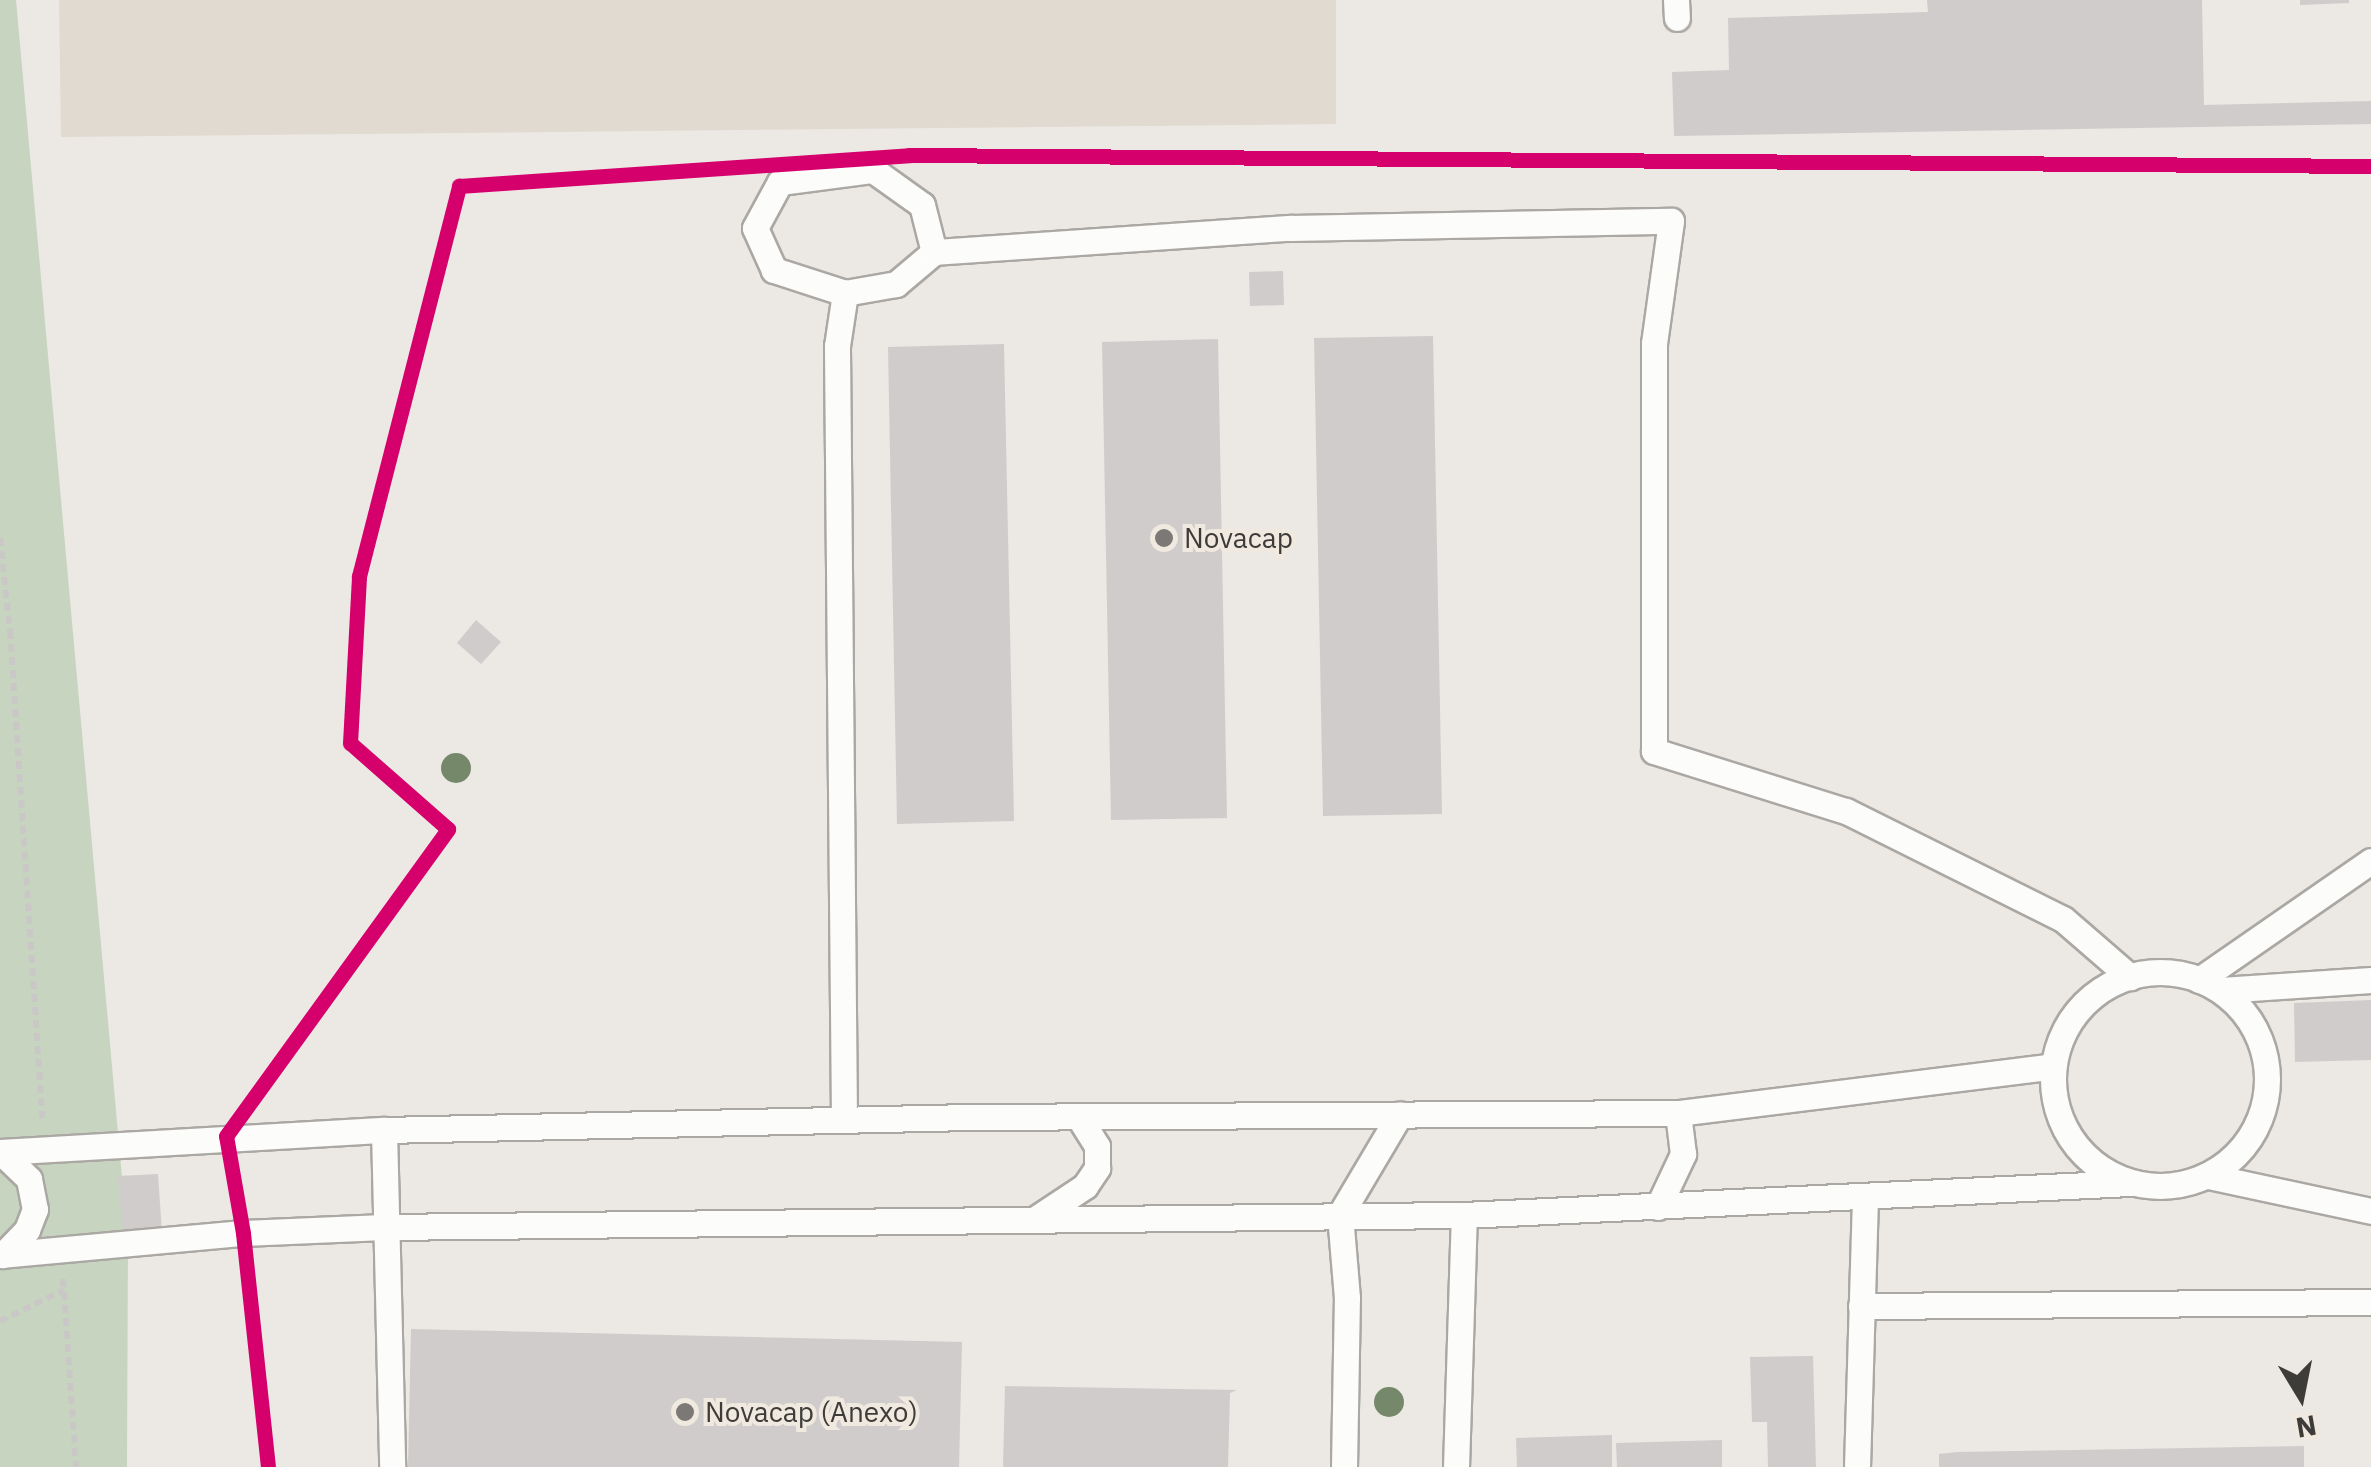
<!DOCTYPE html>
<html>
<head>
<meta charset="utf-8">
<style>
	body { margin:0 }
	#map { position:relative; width:2371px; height:1467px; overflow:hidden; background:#ece8e4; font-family:"IBM Plex Sans",sans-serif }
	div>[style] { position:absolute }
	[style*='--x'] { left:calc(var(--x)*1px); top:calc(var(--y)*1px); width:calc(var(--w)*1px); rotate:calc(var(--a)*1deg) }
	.built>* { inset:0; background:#e1dad0 }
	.green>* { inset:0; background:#c7d4bf }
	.building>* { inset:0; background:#d0cccb }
	.path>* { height:6px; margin-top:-3px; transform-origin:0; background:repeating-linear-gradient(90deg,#c9c8c7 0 8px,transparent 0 13px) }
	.roads { filter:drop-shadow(2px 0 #aba8a4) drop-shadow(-2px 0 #aba8a4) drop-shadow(0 2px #aba8a4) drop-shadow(0 -2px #aba8a4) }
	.lane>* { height:25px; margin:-12.5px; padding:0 12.5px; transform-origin:12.5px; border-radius:12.5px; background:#fcfcfb }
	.lane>.ring { margin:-12.5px; padding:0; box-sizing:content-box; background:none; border:25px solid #fcfcfb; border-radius:50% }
	.cycleway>* { height:15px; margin:-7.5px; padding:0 7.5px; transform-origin:7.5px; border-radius:7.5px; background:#d6006c }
	.trees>* { width:30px; height:30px; margin:-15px; border-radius:50%; background:#75886a }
	.dots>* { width:28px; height:28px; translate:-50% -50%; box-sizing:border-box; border:5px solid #efe9e0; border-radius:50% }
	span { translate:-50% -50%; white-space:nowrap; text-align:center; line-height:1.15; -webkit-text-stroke:8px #efe9e0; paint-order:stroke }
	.poi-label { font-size:28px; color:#3e3c39 }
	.left { translate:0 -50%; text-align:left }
	.north { position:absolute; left:2251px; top:1347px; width:100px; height:100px; -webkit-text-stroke:8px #efe9e0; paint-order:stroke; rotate:170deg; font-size:28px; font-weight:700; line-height:40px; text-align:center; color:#3e3c39 }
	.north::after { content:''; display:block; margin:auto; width:35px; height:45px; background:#3e3c39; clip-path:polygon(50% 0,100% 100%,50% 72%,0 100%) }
</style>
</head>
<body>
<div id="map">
	<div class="built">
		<div style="clip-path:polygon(59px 0,1336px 0,1336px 124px,61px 137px)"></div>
	</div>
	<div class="green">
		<div style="clip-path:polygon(0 0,16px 0,128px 1244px,127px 1467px,0 1467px)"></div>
	</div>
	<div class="building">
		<div style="clip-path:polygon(1927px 0,2202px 0,2204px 105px,2371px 101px,2371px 124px,1674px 136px,1672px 72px,1729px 70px,1728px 18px,1928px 12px)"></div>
		<div style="clip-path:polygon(2300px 0,2349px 0,2349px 3px,2300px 5px)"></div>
		<div style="clip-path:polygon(1283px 271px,1284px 305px,1250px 306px,1249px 272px)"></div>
		<div style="clip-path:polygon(1433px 336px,1442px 814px,1323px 816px,1314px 338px)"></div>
		<div style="clip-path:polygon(1218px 339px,1227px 818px,1111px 820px,1102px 342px)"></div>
		<div style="clip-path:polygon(1004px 344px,1014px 821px,897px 824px,888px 347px)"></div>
		<div style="clip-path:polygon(476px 620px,501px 642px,481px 664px,457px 643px)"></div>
		<div style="clip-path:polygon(2371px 1000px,2371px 1060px,2295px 1062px,2294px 1003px)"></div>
		<div style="clip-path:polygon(158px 1174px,162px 1233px,123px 1235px,118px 1176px)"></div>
		<div style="clip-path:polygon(411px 1329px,962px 1342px,959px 1467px,408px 1467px)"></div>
		<div style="clip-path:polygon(1813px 1356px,1816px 1467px,1768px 1467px,1767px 1422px,1752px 1422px,1750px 1357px)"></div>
		<div style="clip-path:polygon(1005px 1386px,1237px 1390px,1230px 1393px,1228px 1467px,1003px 1467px)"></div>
		<div style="clip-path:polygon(1612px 1435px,1612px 1467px,1517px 1467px,1516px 1438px)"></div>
		<div style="clip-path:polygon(1722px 1440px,1722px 1467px,1617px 1467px,1616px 1443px)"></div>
		<div style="clip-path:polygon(2304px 1446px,2304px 1467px,1939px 1467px,1939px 1454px,1957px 1452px)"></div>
	</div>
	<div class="path">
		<div style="--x:0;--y:538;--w:94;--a:83.9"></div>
		<div style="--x:10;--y:631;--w:488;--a:86.2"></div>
		<div style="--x:63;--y:1279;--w:188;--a:86"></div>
		<div style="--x:0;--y:1321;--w:71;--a:-25.8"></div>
	</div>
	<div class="roads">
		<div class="lane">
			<div style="--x:1676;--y:0;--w:18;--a:87"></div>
			<div style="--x:873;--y:170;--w:60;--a:35.5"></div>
			<div style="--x:922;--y:205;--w:49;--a:75.7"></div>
			<div style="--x:934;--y:252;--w:50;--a:139.9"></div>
			<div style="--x:896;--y:284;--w:52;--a:170"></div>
			<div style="--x:845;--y:293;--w:75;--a:-162.1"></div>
			<div style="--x:774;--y:270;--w:46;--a:-114.3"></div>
			<div style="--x:755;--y:228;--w:52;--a:-61.5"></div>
			<div style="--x:780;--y:182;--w:94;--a:-7.4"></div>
			<div style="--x:934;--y:252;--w:357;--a:-3.9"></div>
			<div style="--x:1290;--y:228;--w:381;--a:-1.1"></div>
			<div style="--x:1671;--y:221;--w:123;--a:97.9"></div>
			<div style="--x:1654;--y:343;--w:408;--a:90"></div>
			<div style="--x:1654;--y:751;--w:201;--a:17.4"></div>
			<div style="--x:1846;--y:811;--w:242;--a:26.5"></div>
			<div style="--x:2063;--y:919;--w:89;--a:40.9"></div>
			<div class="ring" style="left:2053px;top:972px;width:189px;height:189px"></div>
			<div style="--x:2199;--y:980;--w:209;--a:-34.7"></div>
			<div style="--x:2221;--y:990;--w:150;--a:-3.8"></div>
			<div style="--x:844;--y:1120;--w:774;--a:-90.52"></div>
			<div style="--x:837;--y:346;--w:54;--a:-81.4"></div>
			<div style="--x:384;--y:1130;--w:337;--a:88.6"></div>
			<div style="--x:0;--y:1152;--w:385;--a:-3.3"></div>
			<div style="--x:384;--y:1130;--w:585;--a:-1.27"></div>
			<div style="--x:969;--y:1117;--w:709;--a:-0.32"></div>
			<div style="--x:1678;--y:1113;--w:378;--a:-7.1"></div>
			<div style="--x:1;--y:1152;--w:39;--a:44"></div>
			<div style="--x:29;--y:1179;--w:31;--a:79"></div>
			<div style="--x:35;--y:1209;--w:22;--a:111"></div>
			<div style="--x:27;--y:1230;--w:35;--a:134"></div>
			<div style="--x:2208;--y:1176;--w:167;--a:12.1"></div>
			<div style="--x:1658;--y:1207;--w:59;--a:-64.7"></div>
			<div style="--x:1683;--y:1154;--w:41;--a:-97"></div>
			<div style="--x:1037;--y:1218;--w:58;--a:-33.7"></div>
			<div style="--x:1085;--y:1186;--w:22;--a:-56"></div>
			<div style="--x:1097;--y:1168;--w:22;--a:-90"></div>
			<div style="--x:1097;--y:1146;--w:34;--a:-122"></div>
			<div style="--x:0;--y:1255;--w:244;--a:-5.2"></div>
			<div style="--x:243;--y:1233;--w:141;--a:-2.4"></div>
			<div style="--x:384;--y:1227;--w:1080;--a:-0.64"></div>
			<div style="--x:1464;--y:1215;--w:668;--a:-2.75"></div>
			<div style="--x:1861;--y:1306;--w:510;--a:-0.45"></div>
			<div style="--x:1344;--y:1467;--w:169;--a:-89"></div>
			<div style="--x:1347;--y:1298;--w:83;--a:-94.8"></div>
			<div style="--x:1340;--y:1215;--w:117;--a:-59.3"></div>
			<div style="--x:1456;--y:1467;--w:252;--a:-88.2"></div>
			<div style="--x:1857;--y:1467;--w:271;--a:-88.3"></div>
		</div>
	</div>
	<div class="cycleway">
		<div style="--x:268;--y:1467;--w:235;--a:-96.1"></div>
		<div style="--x:243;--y:1233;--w:98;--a:-99.9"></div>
		<div style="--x:226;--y:1136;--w:379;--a:-54.1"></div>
		<div style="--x:448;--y:829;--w:130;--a:-138.7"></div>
		<div style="--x:350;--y:743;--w:167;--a:-86.9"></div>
		<div style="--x:359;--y:576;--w:403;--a:-75.6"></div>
		<div style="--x:459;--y:186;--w:451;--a:-3.9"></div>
		<div style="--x:909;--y:155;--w:1462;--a:0.43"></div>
	</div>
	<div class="trees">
		<div style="left:456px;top:768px"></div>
		<div style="left:1389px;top:1402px"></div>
	</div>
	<div class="dots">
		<div style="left:1164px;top:538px;background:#7b7875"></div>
		<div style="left:685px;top:1412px;background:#7b7875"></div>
	</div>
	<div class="poi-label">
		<span class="left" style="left:1184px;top:538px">Novacap</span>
		<span class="left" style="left:705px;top:1412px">Novacap (Anexo)</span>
	</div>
	<div class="north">N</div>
</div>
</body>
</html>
